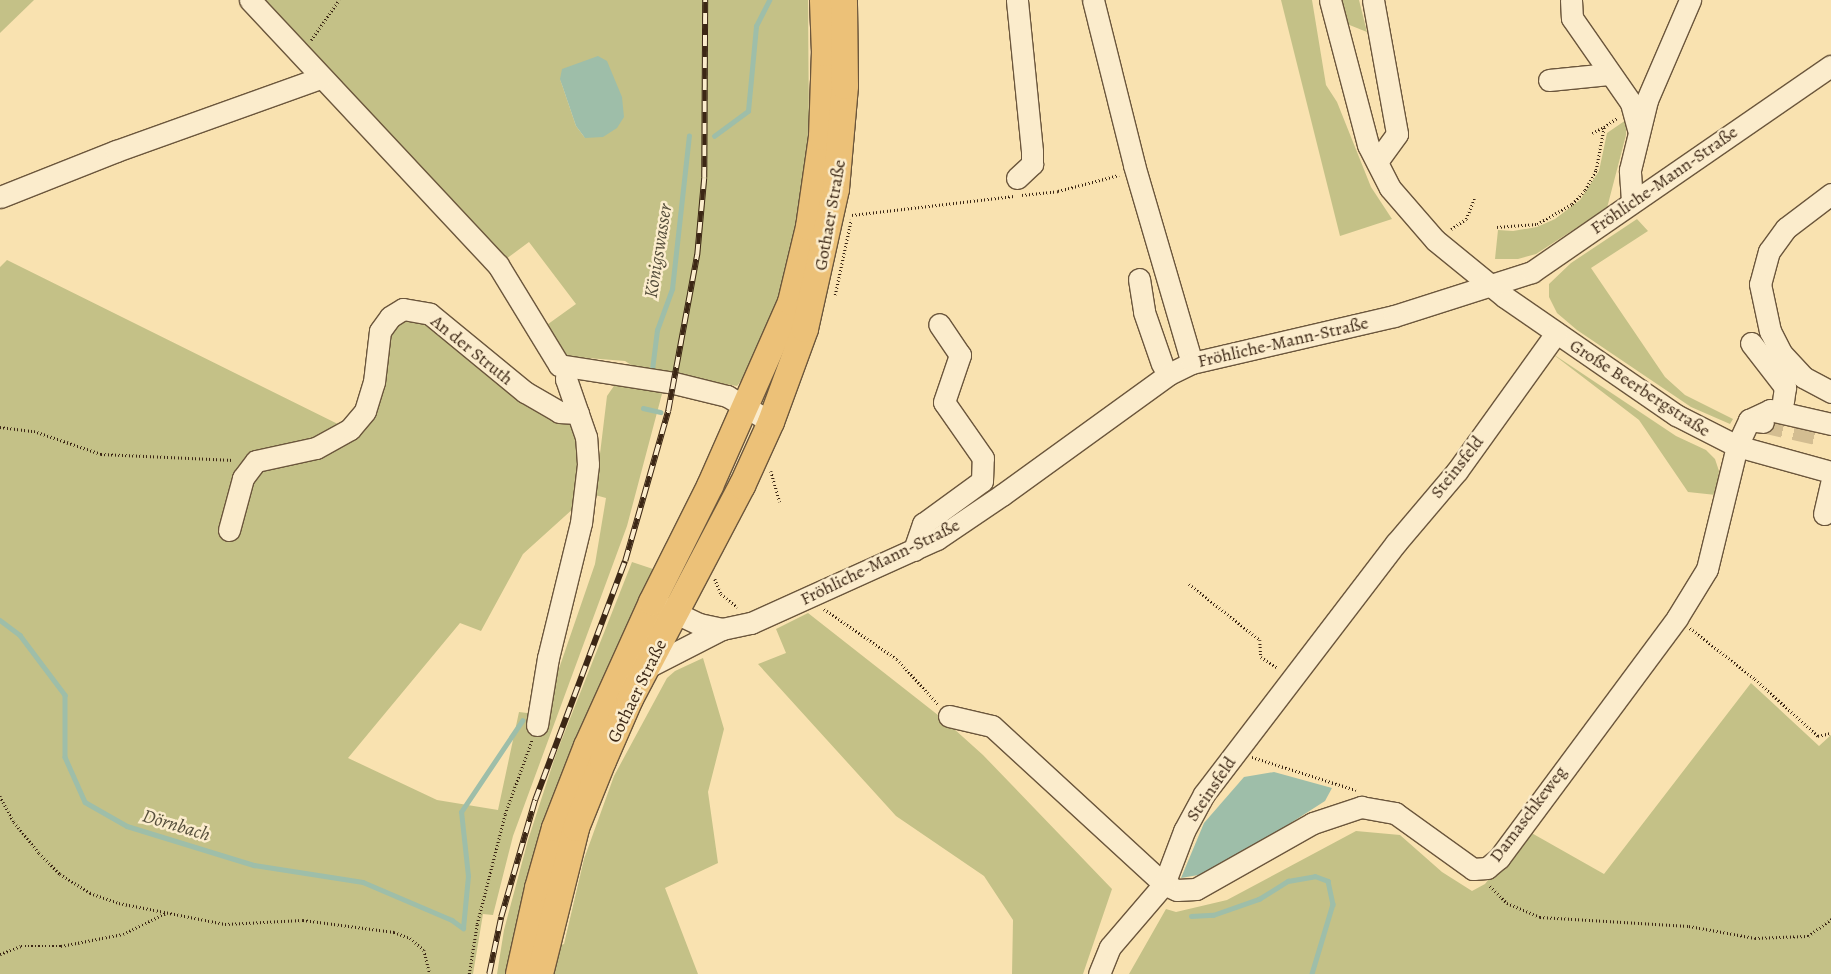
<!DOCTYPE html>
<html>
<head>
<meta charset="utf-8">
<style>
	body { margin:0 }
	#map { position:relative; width:1831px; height:974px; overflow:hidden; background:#f9e2b0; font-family:Alegreya,serif }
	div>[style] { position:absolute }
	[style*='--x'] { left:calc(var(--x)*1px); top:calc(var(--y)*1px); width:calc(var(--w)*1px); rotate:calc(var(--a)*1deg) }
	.green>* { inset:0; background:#c4c187 }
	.water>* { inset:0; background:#9ebea9 }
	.stream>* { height:4.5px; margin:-2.25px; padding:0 2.25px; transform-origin:2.25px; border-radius:2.25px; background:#9ebea9 }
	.minor-tunnel>* { height:21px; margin-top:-10.5px; transform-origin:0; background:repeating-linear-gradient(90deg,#d3bd91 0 21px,transparent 0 32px) }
	.path>* { height:2.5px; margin-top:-1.25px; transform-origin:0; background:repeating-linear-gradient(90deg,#3c2715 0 1px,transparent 0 3.5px) }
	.roads { filter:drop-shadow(1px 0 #6b563c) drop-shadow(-1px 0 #6b563c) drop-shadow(0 1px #6b563c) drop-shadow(0 -1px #6b563c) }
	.minor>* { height:21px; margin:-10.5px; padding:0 10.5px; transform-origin:10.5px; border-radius:10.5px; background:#fbeccc }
	.major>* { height:26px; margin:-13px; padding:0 13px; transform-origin:13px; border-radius:13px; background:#ecc178 }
	.rail>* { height:5.5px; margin-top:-2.75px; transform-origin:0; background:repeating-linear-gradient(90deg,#fbeccc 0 11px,#3c2715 0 22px); box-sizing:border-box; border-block:1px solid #3c2715 }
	span { translate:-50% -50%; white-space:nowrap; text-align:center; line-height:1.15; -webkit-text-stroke:5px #fbeccc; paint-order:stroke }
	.street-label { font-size:18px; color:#3c2715 }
	.water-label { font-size:19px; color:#544d3a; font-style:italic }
</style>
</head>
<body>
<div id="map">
	<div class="green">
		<div style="clip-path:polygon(0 0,34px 0,0 33px)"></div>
		<div style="clip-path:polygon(evenodd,250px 0,808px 0,809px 136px,795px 229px,780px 297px,746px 374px,737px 386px,639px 370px,625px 361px,563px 356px,544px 327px,576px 304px,529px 242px,498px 265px,250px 0,560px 79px,585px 138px,576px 126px,560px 79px)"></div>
		<div style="clip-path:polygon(1281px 0,1312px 0,1326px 85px,1337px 102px,1371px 187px,1392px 219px,1340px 236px)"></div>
		<div style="clip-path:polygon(1341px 0,1359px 0,1367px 32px,1347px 24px)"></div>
		<div style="clip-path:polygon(1626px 120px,1626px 135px,1607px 208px,1536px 254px,1518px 259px,1495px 259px,1498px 230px,1513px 231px,1537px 227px,1555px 219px,1580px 200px,1599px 171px,1607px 133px)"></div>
		<div style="clip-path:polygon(1637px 219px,1648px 231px,1591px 268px,1665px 377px,1685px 395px,1733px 419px,1730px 424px,1691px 407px,1577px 330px,1557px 313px,1549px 297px,1549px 284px,1571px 263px)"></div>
		<div style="clip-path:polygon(7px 260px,354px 432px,385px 332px,403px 316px,429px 318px,572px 418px,580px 462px,575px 507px,523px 554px,481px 631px,460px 623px,348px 758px,437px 800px,498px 810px,519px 712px,543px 715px,595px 564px,606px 498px,595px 495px,607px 396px,616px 383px,663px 390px,627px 526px,513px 836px,493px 915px,483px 914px,473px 974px,0 974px,0 267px)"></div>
		<div style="clip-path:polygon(1550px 352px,1676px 436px,1706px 450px,1715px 459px,1719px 471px,1716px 495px,1688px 492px,1639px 420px)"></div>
		<div style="clip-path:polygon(632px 562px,656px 570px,510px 974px,497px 974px,504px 930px,528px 840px,556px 754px)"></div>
		<div style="clip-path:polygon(808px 613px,943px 719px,983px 755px,1112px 889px,1083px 974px,1012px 974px,1013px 920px,984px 876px,896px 816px,758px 664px,786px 653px,776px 629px)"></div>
		<div style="clip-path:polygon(703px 658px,724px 729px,708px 792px,718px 863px,665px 888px,698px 974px,550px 974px,554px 947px,564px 944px,584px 859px,614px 776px,667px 678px,675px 671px)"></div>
		<div style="clip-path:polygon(1751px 683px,1819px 746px,1831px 735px,1831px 974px,1129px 974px,1166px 909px,1176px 912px,1227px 900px,1356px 831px,1400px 835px,1442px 872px,1472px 891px,1485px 884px,1528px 831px,1604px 874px)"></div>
	</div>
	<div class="water">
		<div style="clip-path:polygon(598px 56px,607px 61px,622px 97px,624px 117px,617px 128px,603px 137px,585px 138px,576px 126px,560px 79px,562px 69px)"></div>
		<div style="clip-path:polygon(1274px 772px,1332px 788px,1325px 801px,1264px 840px,1204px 874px,1181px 878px,1204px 823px,1244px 777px)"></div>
	</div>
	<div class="stream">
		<div style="--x:714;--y:136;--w:42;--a:-36.3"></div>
		<div style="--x:748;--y:111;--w:85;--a:-84.6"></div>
		<div style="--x:756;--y:26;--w:29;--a:-63"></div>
		<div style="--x:652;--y:370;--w:40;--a:-82.9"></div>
		<div style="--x:657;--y:330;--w:44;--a:-69.9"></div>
		<div style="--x:672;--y:289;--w:154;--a:-83.7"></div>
		<div style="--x:643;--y:408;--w:18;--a:13"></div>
		<div style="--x:0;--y:620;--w:25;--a:37"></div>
		<div style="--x:20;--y:635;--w:75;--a:53.1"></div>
		<div style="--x:65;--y:695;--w:62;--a:90"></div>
		<div style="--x:65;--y:757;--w:49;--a:66"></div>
		<div style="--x:85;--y:802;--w:48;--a:29.7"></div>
		<div style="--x:127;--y:826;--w:133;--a:17.1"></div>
		<div style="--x:254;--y:865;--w:110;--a:8.9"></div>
		<div style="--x:363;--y:882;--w:97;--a:23.1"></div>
		<div style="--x:452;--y:920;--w:14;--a:36"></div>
		<div style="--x:1191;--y:916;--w:22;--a:-3"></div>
		<div style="--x:1213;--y:915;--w:49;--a:-19.2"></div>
		<div style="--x:1259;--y:899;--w:34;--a:-32"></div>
		<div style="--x:1288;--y:881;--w:27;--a:-10"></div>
		<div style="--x:1315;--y:876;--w:14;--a:21"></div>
		<div style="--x:1328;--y:881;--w:24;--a:78"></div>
		<div style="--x:1333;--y:904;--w:73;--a:106.7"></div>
		<div style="--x:463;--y:928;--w:52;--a:-84.5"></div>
		<div style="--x:468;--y:876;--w:64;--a:-96.2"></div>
		<div style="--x:461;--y:812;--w:110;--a:-56.2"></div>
	</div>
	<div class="minor-tunnel">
		<div style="--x:1763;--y:422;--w:58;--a:12.8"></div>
	</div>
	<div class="path">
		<div style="--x:311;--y:40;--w:49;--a:-55"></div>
		<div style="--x:1592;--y:133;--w:13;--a:-27"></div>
		<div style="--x:1022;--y:195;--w:36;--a:-6"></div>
		<div style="--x:1058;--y:191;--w:63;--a:-14.7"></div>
		<div style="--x:852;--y:215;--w:163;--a:-6.7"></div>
		<div style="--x:1497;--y:227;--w:40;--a:-4.3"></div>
		<div style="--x:1537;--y:224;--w:40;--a:-29.7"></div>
		<div style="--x:1572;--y:204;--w:19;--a:-47"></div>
		<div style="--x:1585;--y:190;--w:23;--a:-61"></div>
		<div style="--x:1596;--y:170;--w:44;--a:-79.5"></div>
		<div style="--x:1604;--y:127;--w:16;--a:-35"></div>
		<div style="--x:1451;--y:229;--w:18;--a:-34"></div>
		<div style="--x:1466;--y:219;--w:22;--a:-68"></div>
		<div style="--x:835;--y:295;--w:77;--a:-78"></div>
		<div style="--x:0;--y:427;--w:34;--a:7"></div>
		<div style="--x:34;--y:431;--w:71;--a:18.9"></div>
		<div style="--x:101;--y:454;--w:133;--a:2.6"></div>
		<div style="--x:771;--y:471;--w:32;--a:74"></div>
		<div style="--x:715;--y:579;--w:16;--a:68"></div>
		<div style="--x:721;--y:594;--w:21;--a:39"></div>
		<div style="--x:1189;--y:584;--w:90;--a:38.3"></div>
		<div style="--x:1260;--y:640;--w:17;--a:87"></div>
		<div style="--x:1261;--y:657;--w:20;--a:33"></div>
		<div style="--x:824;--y:609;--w:88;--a:34.4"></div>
		<div style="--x:897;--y:659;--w:61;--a:47.7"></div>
		<div style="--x:1690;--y:628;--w:83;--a:38.1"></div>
		<div style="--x:1755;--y:679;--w:85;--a:42.1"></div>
		<div style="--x:1818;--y:736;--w:13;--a:-13"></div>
		<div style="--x:1252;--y:757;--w:109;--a:17.6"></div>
		<div style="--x:0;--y:796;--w:30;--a:62"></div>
		<div style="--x:14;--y:822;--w:40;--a:51"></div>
		<div style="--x:39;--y:853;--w:30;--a:45"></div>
		<div style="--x:60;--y:874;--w:36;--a:32"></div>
		<div style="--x:90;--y:893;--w:31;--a:19"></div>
		<div style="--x:119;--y:903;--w:108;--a:11.2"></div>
		<div style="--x:225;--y:924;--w:78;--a:-2.9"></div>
		<div style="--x:303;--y:920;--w:92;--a:7.5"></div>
		<div style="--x:394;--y:932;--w:17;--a:21"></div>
		<div style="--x:410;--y:938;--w:18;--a:41"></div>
		<div style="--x:424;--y:950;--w:25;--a:76"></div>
		<div style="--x:1490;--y:886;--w:24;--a:45"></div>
		<div style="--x:1507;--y:903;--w:36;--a:23"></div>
		<div style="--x:1540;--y:917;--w:149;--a:3.5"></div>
		<div style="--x:1689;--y:926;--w:67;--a:10.3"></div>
		<div style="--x:1755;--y:938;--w:53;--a:-2.2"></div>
		<div style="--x:1808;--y:936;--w:29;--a:-36"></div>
		<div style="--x:0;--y:954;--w:22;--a:-21"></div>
		<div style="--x:21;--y:946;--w:40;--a:0"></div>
		<div style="--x:61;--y:946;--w:63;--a:-11"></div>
		<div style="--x:123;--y:934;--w:48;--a:-26"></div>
		<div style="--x:469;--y:974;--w:51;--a:-80.9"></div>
		<div style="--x:477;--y:924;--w:114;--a:-75.7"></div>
		<div style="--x:505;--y:814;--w:79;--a:-70"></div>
	</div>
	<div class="roads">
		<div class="minor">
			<div style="--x:250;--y:0;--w:363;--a:46.9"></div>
			<div style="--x:498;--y:265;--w:117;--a:58.6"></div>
			<div style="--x:559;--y:365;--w:116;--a:8.9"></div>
			<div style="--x:674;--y:383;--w:55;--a:13.8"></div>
			<div style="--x:727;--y:396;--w:51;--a:30.6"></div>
			<div style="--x:1093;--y:0;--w:170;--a:76"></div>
			<div style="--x:1134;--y:165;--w:206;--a:73.7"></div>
			<div style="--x:1330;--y:0;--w:150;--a:75.3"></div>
			<div style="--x:1368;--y:145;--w:48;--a:62.9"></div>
			<div style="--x:1390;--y:188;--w:69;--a:49.1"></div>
			<div style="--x:1435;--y:240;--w:90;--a:39.2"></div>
			<div style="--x:1505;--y:297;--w:208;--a:34.6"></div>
			<div style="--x:1676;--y:415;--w:68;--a:26.9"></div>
			<div style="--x:1737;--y:446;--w:98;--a:15.5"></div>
			<div style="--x:1373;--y:0;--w:136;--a:79.8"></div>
			<div style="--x:1397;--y:134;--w:34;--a:126"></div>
			<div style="--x:1571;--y:0;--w:18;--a:87"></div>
			<div style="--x:1572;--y:18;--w:103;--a:55.2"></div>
			<div style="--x:1631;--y:103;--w:27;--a:75"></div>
			<div style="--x:1549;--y:80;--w:60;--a:-5.7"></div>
			<div style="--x:1017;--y:178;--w:21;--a:-43"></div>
			<div style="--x:1032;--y:164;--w:13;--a:-90"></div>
			<div style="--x:1032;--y:151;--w:152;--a:-95.7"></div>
			<div style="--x:1831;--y:194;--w:56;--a:142.9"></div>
			<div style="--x:1786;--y:228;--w:29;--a:126"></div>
			<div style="--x:1769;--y:251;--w:34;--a:105"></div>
			<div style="--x:1760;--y:284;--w:48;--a:78"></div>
			<div style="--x:1770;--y:331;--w:25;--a:63"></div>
			<div style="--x:1781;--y:353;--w:33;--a:47"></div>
			<div style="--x:1803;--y:377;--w:32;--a:28"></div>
			<div style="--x:0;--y:197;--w:125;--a:-21.6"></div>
			<div style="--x:116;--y:151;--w:217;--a:-19.7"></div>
			<div style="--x:1632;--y:201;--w:31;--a:-94"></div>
			<div style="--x:1630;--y:170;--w:72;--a:-76.3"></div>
			<div style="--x:1647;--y:100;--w:109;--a:-66.7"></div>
			<div style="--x:1139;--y:279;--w:33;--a:81"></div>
			<div style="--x:1144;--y:312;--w:55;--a:70.9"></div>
			<div style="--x:1751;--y:343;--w:56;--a:52.3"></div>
			<div style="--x:1785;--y:387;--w:15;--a:98"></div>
			<div style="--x:1749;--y:420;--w:23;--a:-25"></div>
			<div style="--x:1770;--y:410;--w:63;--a:12.9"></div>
			<div style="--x:1824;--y:514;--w:32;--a:-77"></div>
			<div style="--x:229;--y:530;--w:54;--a:-74.9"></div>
			<div style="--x:243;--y:478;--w:21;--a:-53"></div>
			<div style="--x:256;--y:461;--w:61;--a:-12.2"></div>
			<div style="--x:316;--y:448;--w:39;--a:-29"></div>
			<div style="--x:350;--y:429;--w:23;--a:-50"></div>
			<div style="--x:365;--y:411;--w:30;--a:-73"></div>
			<div style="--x:374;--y:382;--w:51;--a:-83.3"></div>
			<div style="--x:380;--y:331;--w:17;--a:-54"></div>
			<div style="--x:390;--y:317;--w:15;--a:-32"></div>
			<div style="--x:403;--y:309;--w:27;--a:10"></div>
			<div style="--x:430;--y:314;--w:123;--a:39.4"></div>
			<div style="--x:525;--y:392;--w:39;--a:30"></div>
			<div style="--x:559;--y:412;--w:19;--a:3"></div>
			<div style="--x:914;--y:550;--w:28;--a:-71"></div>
			<div style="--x:923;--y:524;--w:73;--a:-36.1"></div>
			<div style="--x:982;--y:481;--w:23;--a:-88"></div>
			<div style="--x:983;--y:458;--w:68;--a:-124.9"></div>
			<div style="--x:944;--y:402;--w:50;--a:-71.2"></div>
			<div style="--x:960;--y:355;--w:37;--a:-124"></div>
			<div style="--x:661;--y:606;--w:42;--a:25.3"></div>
			<div style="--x:699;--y:624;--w:24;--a:12"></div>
			<div style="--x:722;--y:629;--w:30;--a:-12"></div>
			<div style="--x:751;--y:623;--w:204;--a:-24.3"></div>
			<div style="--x:937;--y:539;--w:78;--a:-34.1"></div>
			<div style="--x:1002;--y:495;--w:206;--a:-35.9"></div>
			<div style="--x:1169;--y:374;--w:25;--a:-26"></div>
			<div style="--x:1192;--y:363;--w:207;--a:-13.1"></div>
			<div style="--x:1394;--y:316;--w:145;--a:-17.7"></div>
			<div style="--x:1532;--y:272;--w:363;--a:-34.6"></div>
			<div style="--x:646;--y:668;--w:85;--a:-27.2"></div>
			<div style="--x:949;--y:716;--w:44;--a:13.1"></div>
			<div style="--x:992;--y:726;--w:234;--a:42.6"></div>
			<div style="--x:1164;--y:884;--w:14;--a:25"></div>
			<div style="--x:1177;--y:890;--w:19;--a:-3"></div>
			<div style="--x:1196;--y:889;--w:134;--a:-29.4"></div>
			<div style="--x:1313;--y:823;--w:51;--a:-18.4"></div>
			<div style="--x:1361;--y:807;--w:35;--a:10"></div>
			<div style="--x:1395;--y:813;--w:96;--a:35.7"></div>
			<div style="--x:1473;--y:869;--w:14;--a:-4"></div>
			<div style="--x:1487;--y:868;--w:16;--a:-40"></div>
			<div style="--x:1499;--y:858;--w:299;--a:-53.4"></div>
			<div style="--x:1677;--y:618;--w:57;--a:-58.5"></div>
			<div style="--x:1707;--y:569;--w:127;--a:-76.3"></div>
			<div style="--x:1737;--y:446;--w:29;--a:-65"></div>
			<div style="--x:1749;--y:420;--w:14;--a:8"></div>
			<div style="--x:537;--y:725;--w:68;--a:-80.7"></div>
			<div style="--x:548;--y:658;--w:139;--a:-76.3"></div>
			<div style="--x:581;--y:523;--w:59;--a:-83.2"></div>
			<div style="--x:588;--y:464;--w:27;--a:-94"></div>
			<div style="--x:586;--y:437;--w:61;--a:-109"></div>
			<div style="--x:566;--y:379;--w:11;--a:-85"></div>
			<div style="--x:1099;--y:974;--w:29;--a:-68"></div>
			<div style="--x:1110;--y:947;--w:83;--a:-49.4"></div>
			<div style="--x:1164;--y:884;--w:57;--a:-69.3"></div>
			<div style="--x:1184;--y:831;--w:42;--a:-61.6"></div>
			<div style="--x:1204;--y:794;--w:316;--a:-52.6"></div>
			<div style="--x:1396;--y:543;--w:94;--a:-49.7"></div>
			<div style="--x:1457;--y:471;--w:170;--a:-54.3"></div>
		</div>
		<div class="major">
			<div style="--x:519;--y:974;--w:88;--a:-77.5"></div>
			<div style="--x:538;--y:888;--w:62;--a:-74.2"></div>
			<div style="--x:555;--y:828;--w:88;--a:-68.7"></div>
			<div style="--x:587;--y:746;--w:158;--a:-65.7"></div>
			<div style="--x:652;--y:602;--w:130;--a:-63.4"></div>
			<div style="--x:710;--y:486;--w:201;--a:-66.2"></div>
			<div style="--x:791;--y:302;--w:77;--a:-76.5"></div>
			<div style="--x:809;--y:227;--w:91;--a:-81.8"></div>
			<div style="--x:822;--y:137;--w:84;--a:-88"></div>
			<div style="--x:825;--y:53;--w:53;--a:-92.2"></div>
			<div style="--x:540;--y:974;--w:150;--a:-76.1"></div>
			<div style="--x:576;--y:828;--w:72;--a:-68.1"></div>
			<div style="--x:603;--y:761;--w:68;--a:-66.5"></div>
			<div style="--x:630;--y:699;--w:241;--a:-62.3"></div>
			<div style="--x:742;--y:486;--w:70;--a:-65.6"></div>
			<div style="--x:771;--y:422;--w:99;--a:-69.9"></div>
			<div style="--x:805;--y:329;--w:143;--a:-77.5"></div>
			<div style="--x:836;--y:189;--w:103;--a:-85"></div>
			<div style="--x:845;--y:86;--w:86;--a:-90.7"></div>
		</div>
	</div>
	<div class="rail">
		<div style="--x:489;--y:974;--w:58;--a:-78.1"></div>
		<div style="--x:501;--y:917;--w:122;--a:-73.8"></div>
		<div style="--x:535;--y:800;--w:255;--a:-69.4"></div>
		<div style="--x:625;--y:561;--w:156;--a:-74"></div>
		<div style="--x:668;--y:411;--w:159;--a:-79.5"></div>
		<div style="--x:697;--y:255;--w:77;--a:-84.8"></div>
		<div style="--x:704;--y:178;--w:178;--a:-89.7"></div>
	</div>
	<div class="street-label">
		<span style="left:1664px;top:180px;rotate:-35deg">Fröhliche-Mann-Straße</span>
		<span style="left:830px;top:215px;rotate:-80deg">Gothaer Straße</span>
		<span style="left:1283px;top:342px;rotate:-13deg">Fröhliche-Mann-Straße</span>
		<span style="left:472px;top:350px;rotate:39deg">An der Struth</span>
		<span style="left:1640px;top:388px;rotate:33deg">Große Beerbergstraße</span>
		<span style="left:1457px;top:467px;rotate:-52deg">Steinsfeld</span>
		<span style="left:880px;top:562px;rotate:-26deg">Fröhliche-Mann-Straße</span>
		<span style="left:637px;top:691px;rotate:-64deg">Gothaer Straße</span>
		<span style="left:1211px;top:789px;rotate:-56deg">Steinsfeld</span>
		<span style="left:1528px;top:814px;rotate:-53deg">Damaschkeweg</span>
	</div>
	<div class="water-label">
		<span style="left:659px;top:251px;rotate:-81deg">Königswasser</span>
		<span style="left:176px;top:826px;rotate:17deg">Dörnbach</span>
	</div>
</div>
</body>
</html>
